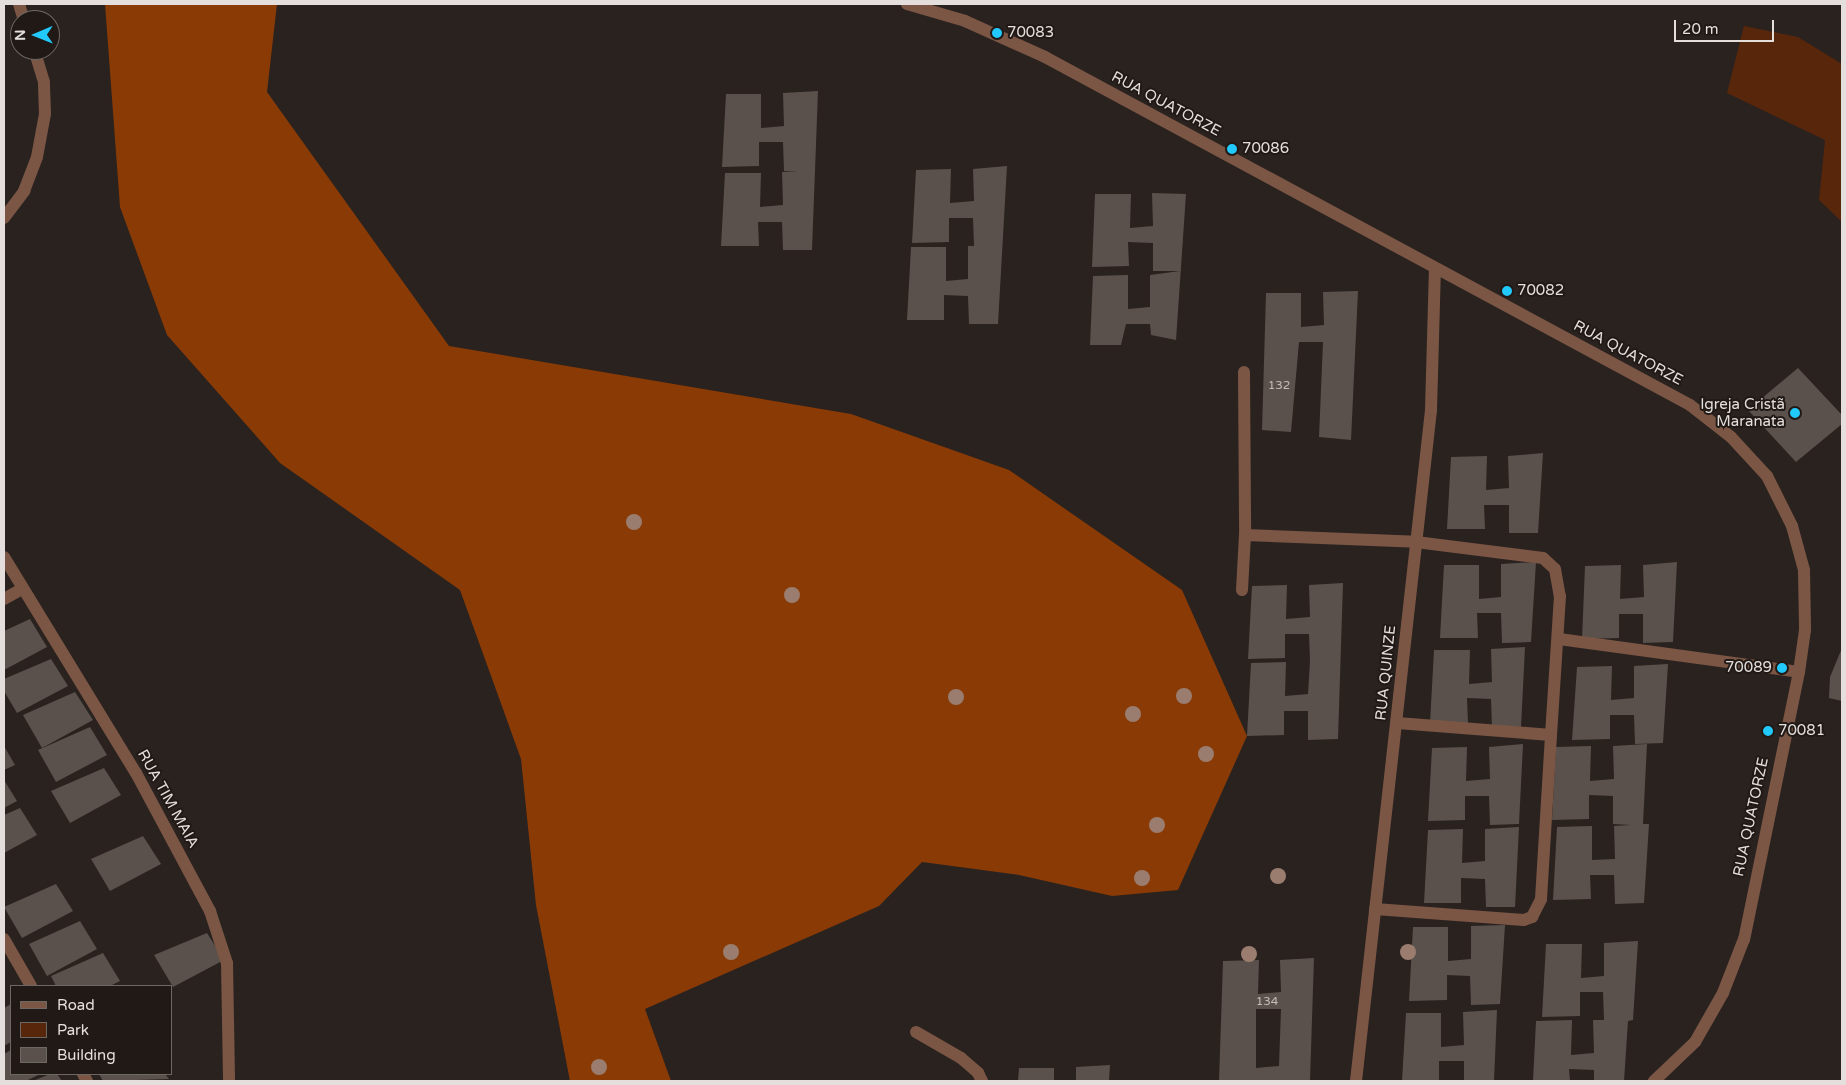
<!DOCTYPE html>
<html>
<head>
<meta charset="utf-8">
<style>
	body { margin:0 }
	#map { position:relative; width:1846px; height:1085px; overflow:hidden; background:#2a221f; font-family:"Varela Round",sans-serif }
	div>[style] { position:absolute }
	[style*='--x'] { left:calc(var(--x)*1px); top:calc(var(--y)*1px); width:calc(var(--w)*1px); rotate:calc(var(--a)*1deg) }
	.green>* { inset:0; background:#58260a }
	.forest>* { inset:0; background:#893a05 }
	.building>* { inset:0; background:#5a514d }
	.service>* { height:12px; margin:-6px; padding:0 6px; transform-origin:6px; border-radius:6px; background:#7b5645 }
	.minor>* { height:12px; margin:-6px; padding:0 6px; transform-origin:6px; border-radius:6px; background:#7b5645 }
	.trees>* { width:16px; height:16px; margin:-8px; border-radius:50%; background:#9a7d6f }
	.dots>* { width:14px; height:14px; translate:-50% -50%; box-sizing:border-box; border:2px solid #201916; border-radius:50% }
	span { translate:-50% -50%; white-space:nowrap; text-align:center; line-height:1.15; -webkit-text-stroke:4px #201916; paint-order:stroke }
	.number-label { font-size:12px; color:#c2bcb8 }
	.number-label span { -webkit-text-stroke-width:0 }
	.poi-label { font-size:15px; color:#e4dfdc }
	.left { translate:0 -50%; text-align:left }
	.right { translate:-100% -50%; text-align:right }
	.street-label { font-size:15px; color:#e4dfdc }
	.frame { position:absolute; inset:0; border:5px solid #e4dfdc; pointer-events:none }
	.legend { position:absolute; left:10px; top:985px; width:162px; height:90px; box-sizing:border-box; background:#201916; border:1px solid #6e6865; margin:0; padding:6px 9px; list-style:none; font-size:15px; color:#e4dfdc }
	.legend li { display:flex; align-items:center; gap:10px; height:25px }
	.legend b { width:25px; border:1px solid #6e6865 }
	.north { position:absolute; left:10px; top:10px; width:50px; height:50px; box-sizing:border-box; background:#201916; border:1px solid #6e6865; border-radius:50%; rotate:269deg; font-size:14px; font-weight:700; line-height:20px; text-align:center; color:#e4dfdc }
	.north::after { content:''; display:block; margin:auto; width:18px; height:22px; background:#22c9fd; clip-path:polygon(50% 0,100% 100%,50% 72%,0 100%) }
	.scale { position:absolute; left:1674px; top:20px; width:100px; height:22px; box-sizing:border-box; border:2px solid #e4dfdc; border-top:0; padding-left:6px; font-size:15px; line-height:18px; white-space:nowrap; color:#e4dfdc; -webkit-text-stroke:4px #201916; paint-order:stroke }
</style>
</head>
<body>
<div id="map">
	<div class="green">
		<div style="clip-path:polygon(1744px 26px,1798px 37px,1842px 64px,1842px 222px,1819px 200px,1825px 140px,1727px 93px)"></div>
	</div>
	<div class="forest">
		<div style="clip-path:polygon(105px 4px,277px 4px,267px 92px,449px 346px,851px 414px,1009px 470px,1182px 590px,1247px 736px,1178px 890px,1112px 896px,1019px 875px,922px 862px,879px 906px,645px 1009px,671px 1081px,570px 1081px,536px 905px,521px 759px,460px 590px,280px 463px,167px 335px,120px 207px)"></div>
	</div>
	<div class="building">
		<div style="clip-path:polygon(818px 91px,812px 250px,783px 250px,782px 222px,758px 222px,759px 246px,721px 246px,725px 173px,761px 173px,760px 207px,783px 205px,782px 172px,799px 171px,784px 171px,783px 142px,759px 142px,759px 166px,722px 167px,726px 94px,761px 94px,761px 128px,784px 126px,783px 93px)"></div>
		<div style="clip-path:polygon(1007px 166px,998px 324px,969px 324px,968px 296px,944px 295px,944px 320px,907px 320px,911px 247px,946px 247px,946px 281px,968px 279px,968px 246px,974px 246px,973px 218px,949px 218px,949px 242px,912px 243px,916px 170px,951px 169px,950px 203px,974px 201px,973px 169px)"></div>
		<div style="clip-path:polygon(1152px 193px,1186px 194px,1176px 340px,1151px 335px,1150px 324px,1126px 324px,1121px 345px,1090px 345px,1093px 276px,1128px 275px,1128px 309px,1150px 307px,1150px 275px,1180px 271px,1153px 271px,1153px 243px,1128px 242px,1129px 266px,1092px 267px,1095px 194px,1131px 194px,1130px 228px,1153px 226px)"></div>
		<div style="clip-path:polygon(1358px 291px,1351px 440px,1319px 437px,1323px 342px,1299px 342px,1291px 432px,1262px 430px,1266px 293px,1301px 293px,1301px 327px,1324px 325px,1323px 292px)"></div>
		<div style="clip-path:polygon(1798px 368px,1842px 415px,1842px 424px,1796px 462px,1748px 410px)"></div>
		<div style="clip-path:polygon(1543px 453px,1538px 533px,1509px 533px,1509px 505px,1484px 505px,1485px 529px,1447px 529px,1451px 457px,1487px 456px,1486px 490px,1509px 488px,1508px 456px)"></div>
		<div style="clip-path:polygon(1536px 562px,1531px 642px,1502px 643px,1501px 613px,1477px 613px,1478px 638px,1440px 638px,1444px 565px,1479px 565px,1479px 599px,1501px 597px,1501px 564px)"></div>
		<div style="clip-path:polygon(1677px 562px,1673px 642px,1643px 643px,1643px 614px,1619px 614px,1619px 638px,1582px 639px,1585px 566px,1621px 565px,1620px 599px,1644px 597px,1643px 565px)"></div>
		<div style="clip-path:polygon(1343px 583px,1338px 739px,1308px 740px,1308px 711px,1284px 711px,1284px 735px,1247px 736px,1251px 663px,1286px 662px,1285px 696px,1308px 694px,1310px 661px,1309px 634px,1285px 634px,1285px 658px,1248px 659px,1252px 586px,1287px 585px,1286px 619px,1310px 617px,1309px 585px)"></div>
		<div style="clip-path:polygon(30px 619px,47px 647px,4px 670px,4px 631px)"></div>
		<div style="clip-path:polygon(1525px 647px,1521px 727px,1492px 728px,1491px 699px,1467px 698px,1468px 723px,1430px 723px,1434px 650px,1470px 650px,1469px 684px,1492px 682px,1491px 649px)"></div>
		<div style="clip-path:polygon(1842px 648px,1842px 701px,1829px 698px,1830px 677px)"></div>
		<div style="clip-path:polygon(51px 659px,68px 686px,17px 713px,4px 691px,4px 679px)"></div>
		<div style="clip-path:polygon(1668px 664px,1663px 743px,1635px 744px,1634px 715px,1610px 715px,1610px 739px,1572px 740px,1577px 667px,1612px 666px,1611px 700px,1634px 698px,1634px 666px)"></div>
		<div style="clip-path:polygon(75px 692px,93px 720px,42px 748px,23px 715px)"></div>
		<div style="clip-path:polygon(90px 727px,107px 755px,56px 782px,38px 750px)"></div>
		<div style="clip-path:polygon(1523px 744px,1519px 824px,1490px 825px,1489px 796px,1465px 796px,1465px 820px,1428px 821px,1432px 748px,1467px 747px,1466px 781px,1490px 779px,1489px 747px)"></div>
		<div style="clip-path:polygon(1647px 744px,1643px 824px,1649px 824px,1644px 903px,1615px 904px,1614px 875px,1590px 875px,1591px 899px,1553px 900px,1557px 827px,1592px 826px,1592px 860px,1615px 859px,1614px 826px,1631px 825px,1613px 824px,1613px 796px,1589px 795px,1589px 819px,1552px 820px,1556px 747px,1591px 746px,1590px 781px,1614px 779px,1613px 746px)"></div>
		<div style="clip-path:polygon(4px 746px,15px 765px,4px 770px)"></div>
		<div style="clip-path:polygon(104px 768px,121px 795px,70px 823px,51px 791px)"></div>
		<div style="clip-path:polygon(4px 780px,17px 801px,4px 808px)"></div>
		<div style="clip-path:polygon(20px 808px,37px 835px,4px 853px,4px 815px)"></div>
		<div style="clip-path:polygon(1519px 827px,1515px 907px,1486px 907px,1485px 879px,1461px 878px,1461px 903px,1424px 903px,1428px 830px,1463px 829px,1462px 863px,1485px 861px,1485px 829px)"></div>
		<div style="clip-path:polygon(143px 836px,161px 864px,110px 891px,91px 859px)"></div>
		<div style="clip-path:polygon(56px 884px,73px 911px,22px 938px,4px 907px)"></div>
		<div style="clip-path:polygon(80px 921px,97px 949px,47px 976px,29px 944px)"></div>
		<div style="clip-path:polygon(1505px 925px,1500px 1004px,1471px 1005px,1470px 976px,1447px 975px,1447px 1000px,1409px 1001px,1413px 927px,1448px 927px,1448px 961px,1471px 959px,1471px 926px)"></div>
		<div style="clip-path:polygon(207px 933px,224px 960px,173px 987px,154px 955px)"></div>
		<div style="clip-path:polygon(1638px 941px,1633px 1020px,1628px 1021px,1624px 1081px,1594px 1081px,1594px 1070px,1569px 1069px,1570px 1081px,1533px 1081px,1536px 1021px,1572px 1020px,1571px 1055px,1594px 1053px,1593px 1020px,1604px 1020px,1603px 992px,1580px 992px,1580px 1016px,1542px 1017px,1546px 944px,1582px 944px,1581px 978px,1604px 976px,1604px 943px)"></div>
		<div style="clip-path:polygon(103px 953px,120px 981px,110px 986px,56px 986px,51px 976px)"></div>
		<div style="clip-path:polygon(evenodd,1314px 958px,1310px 1081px,1219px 1081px,1223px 961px,1259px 960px,1258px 994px,1281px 992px,1280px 960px,1314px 958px,1256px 1009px,1281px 1009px,1279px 1066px,1256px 1068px,1256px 1009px)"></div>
		<div style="clip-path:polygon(11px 1004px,11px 1042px,4px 1046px,4px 1008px)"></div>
		<div style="clip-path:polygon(1497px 1010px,1494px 1081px,1464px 1081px,1464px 1061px,1439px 1061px,1439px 1081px,1402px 1081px,1406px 1013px,1441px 1013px,1441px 1047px,1464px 1045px,1463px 1012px)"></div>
		<div style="clip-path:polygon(11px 1050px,11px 1074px,40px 1074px,26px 1081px,4px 1081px,4px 1054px)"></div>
		<div style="clip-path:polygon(1110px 1065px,1109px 1081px,1076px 1081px,1076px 1067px)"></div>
		<div style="clip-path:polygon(1019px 1068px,1054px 1068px,1054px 1081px,1018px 1081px)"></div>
		<div style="clip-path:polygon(50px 1074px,57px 1074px,62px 1081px,33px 1081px)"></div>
		<div style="clip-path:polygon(99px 1074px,165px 1074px,169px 1079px,103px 1081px)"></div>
	</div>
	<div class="service">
		<div style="--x:1244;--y:372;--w:163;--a:89.6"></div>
		<div style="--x:1242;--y:590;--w:55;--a:-86.9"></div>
		<div style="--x:1245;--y:535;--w:171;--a:2.3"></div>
		<div style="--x:1416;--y:542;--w:128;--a:7.2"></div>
		<div style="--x:1543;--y:558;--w:16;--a:43"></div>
		<div style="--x:1555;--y:569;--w:27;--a:80"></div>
		<div style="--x:1560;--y:596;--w:139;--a:93.7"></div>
		<div style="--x:1551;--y:735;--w:154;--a:-175.5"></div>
		<div style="--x:1559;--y:639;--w:242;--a:7.8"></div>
		<div style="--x:1375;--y:909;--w:149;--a:4.2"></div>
		<div style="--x:1524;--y:920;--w:9;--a:-21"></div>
		<div style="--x:1532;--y:917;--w:20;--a:-63"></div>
		<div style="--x:1541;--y:899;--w:164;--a:-86.5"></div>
	</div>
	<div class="minor">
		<div style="--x:19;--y:4;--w:17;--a:73"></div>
		<div style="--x:907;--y:4;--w:60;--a:16.3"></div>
		<div style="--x:965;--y:21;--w:88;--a:24.2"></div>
		<div style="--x:1045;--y:57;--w:733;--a:28.35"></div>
		<div style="--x:1690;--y:405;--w:52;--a:38"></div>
		<div style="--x:1731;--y:437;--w:53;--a:47.3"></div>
		<div style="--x:1767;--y:476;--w:56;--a:63.4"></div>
		<div style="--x:1792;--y:526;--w:46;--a:74.7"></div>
		<div style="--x:1804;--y:570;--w:60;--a:89"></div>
		<div style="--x:1805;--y:630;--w:42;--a:98.1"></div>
		<div style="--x:1799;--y:672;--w:273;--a:101.6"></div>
		<div style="--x:1744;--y:939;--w:58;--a:111.3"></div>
		<div style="--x:1723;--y:993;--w:56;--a:119.7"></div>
		<div style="--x:1695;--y:1042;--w:57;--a:136.4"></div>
		<div style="--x:4;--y:218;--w:34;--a:-53"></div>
		<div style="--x:24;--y:191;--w:36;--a:-69"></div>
		<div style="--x:37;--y:157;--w:44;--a:-79.5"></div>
		<div style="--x:45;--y:114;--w:32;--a:-92"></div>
		<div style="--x:44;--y:82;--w:34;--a:-107"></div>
		<div style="--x:4;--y:557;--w:253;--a:58.6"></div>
		<div style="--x:136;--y:773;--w:157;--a:61.8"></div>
		<div style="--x:210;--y:911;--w:55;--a:71.9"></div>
		<div style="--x:227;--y:963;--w:118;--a:89"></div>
		<div style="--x:4;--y:599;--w:21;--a:-29"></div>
		<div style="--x:4;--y:939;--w:54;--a:60.1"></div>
		<div style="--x:916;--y:1032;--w:52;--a:30"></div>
		<div style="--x:961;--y:1058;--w:23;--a:41"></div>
		<div style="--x:978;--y:1073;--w:9;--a:63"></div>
		<div style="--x:83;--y:1074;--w:8;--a:60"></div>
		<div style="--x:1356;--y:1081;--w:675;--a:-83.62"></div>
		<div style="--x:1431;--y:410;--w:142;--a:-88.4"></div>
	</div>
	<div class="trees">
		<div style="left:634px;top:522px"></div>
		<div style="left:792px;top:595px"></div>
		<div style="left:1184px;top:696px"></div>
		<div style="left:956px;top:697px"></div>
		<div style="left:1133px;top:714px"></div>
		<div style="left:1206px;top:754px"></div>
		<div style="left:1157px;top:825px"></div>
		<div style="left:1278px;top:876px"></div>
		<div style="left:1142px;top:878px"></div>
		<div style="left:731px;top:952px"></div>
		<div style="left:1408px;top:952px"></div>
		<div style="left:1249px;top:954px"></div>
		<div style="left:599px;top:1067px"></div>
	</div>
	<div class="dots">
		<div style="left:997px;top:33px;background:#22c9fd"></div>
		<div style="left:1232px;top:149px;background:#22c9fd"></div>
		<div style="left:1507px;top:291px;background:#22c9fd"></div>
		<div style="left:1795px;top:413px;background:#22c9fd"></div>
		<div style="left:1782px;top:668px;background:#22c9fd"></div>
		<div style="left:1768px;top:731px;background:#22c9fd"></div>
	</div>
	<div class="number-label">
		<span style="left:1279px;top:386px">132</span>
		<span style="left:1267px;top:1002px">134</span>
	</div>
	<div class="poi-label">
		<span class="left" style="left:1007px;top:33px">70083</span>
		<span class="left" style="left:1242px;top:149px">70086</span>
		<span class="left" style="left:1517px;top:291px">70082</span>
		<span class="right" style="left:1785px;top:413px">Igreja Cristã<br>Maranata</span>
		<span class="right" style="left:1772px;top:668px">70089</span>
		<span class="left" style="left:1778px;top:731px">70081</span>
	</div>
	<div class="street-label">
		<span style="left:1166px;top:104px;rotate:28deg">RUA QUATORZE</span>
		<span style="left:1628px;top:353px;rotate:28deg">RUA QUATORZE</span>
		<span style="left:1386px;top:673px;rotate:-84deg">RUA QUINZE</span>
		<span style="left:168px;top:799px;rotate:61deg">RUA TIM MAIA</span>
		<span style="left:1751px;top:817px;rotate:-78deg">RUA QUATORZE</span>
	</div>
	<div class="frame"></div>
	<ul class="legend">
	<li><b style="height:6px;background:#7b5645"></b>Road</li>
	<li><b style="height:14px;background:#58260a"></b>Park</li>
	<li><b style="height:14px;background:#5a514d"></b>Building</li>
	</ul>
	<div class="north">N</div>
	<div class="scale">20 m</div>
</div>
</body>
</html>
